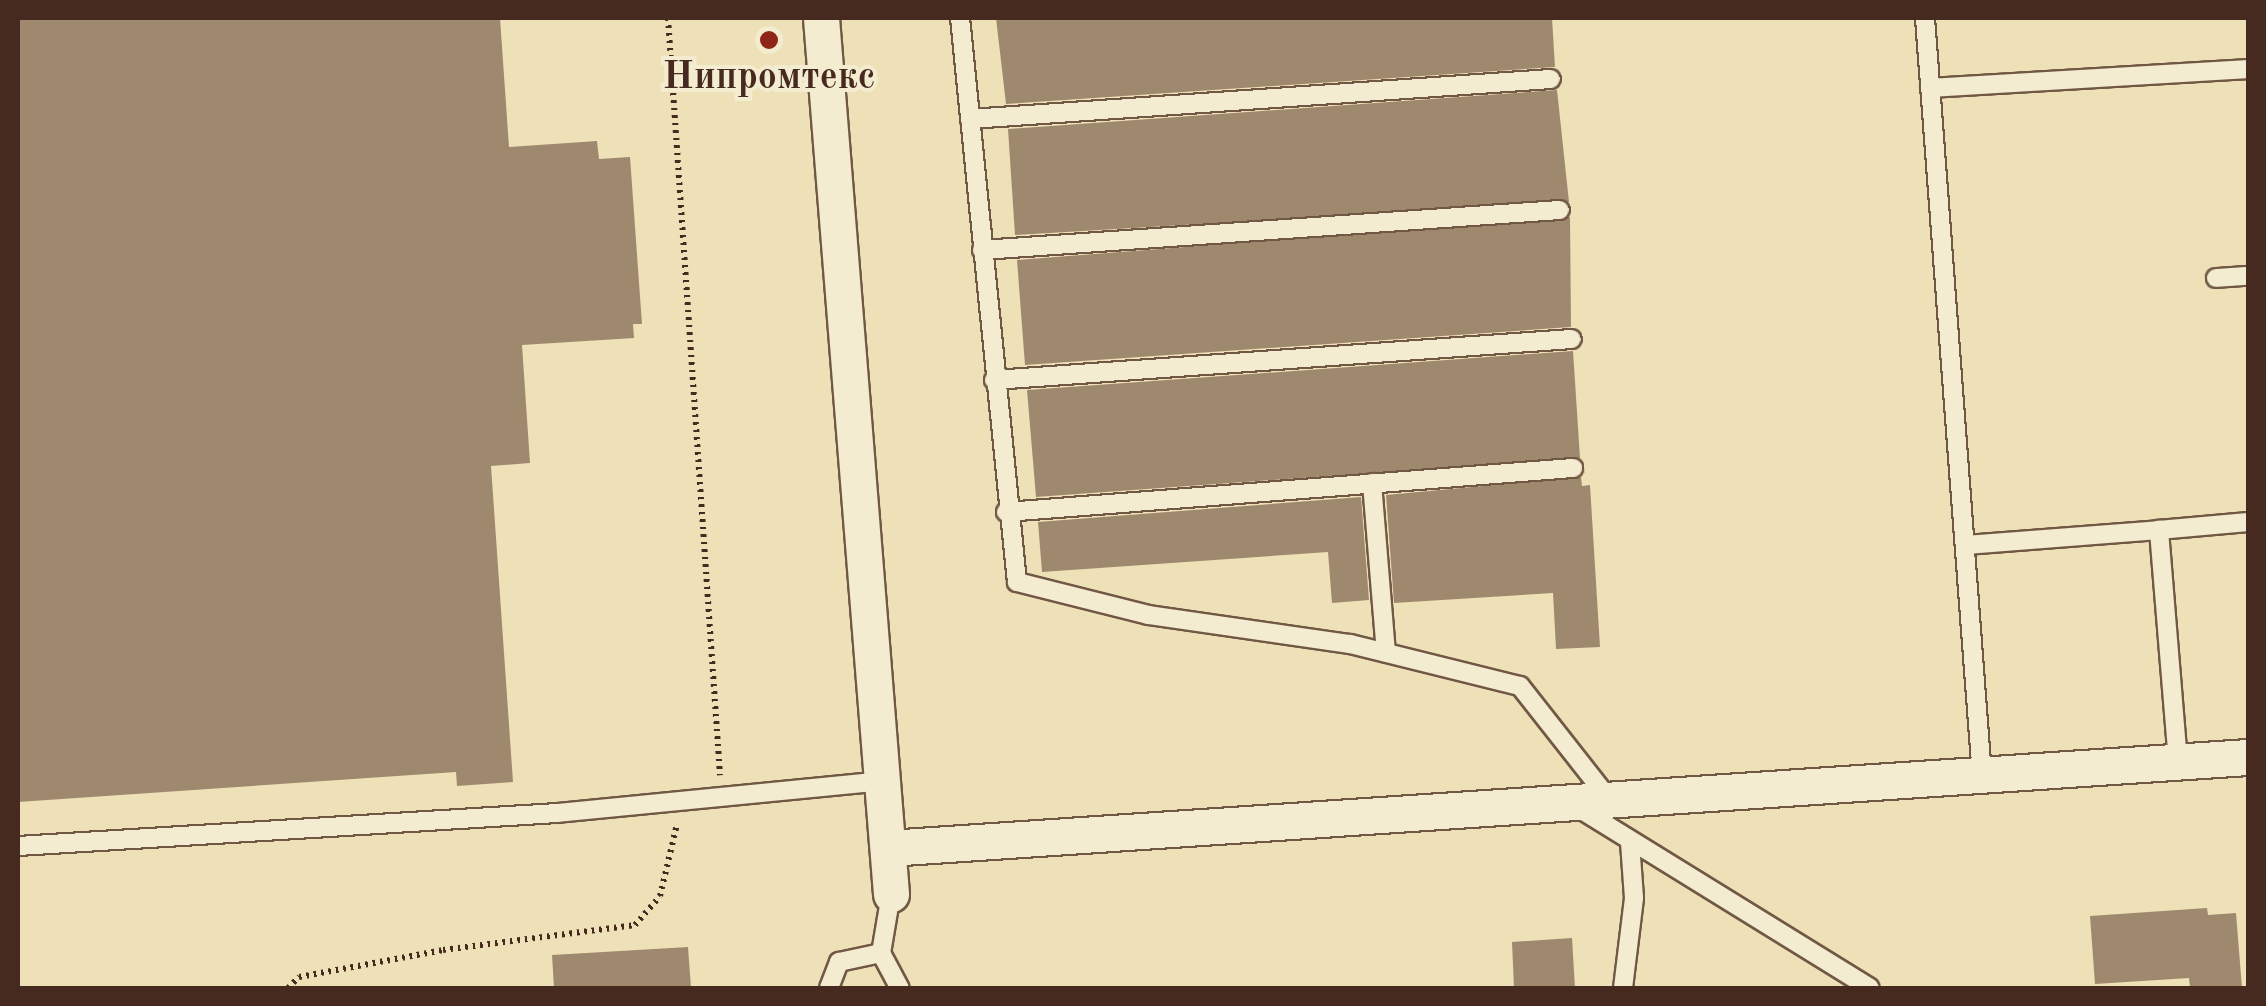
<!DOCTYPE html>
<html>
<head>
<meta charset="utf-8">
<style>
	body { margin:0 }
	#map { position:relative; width:2266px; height:1006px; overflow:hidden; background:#eee1b7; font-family:"Old Standard TT",serif }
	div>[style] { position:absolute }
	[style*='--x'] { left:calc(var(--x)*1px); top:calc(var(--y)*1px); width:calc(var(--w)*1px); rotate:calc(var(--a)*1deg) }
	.building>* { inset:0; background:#9e896e }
	.path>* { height:6px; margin-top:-3px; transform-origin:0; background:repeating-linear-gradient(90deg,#472a1f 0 2.5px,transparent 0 7.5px) }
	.roads { filter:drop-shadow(2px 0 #715845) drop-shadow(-2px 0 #715845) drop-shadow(0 2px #715845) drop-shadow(0 -2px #715845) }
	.lane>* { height:18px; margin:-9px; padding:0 9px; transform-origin:9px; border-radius:9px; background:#f4ecd0 }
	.street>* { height:35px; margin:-17.5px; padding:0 17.5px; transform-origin:17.5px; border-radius:17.5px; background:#f4ecd0 }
	.dots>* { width:28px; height:28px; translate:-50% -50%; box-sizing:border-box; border:5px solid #f4ecd0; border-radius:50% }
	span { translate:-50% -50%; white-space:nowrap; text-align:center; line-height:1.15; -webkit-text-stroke:8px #f4ecd0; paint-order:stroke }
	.poi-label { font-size:38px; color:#472a1f; font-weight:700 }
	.frame { position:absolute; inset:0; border:20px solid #472a1f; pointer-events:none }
</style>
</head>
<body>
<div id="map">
	<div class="building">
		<div style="clip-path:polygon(18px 18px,500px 18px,509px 147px,597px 141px,599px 159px,630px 157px,642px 324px,633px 324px,634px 338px,522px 345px,530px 463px,491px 466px,513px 782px,457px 786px,456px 772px,18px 802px)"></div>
		<div style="clip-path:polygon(996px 18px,1552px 18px,1555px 67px,1006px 104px)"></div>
		<div style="clip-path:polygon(1557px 90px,1569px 202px,1015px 235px,1008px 129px)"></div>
		<div style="clip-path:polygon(1570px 217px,1571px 327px,1025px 365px,1017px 260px)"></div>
		<div style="clip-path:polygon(1573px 351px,1580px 458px,1036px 497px,1027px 390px)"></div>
		<div style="clip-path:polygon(1581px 477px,1582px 486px,1590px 485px,1600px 647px,1556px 649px,1553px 593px,1394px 603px,1386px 495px)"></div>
		<div style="clip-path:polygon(1361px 497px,1369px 600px,1332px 603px,1328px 552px,1042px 572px,1038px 522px)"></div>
		<div style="clip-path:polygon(2207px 908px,2208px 915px,2236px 913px,2242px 988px,2190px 988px,2189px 978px,2095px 984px,2090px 916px)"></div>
		<div style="clip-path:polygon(1572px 938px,1575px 988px,1514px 988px,1512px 942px)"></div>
		<div style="clip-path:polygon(688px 947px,691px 988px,554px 988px,552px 955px)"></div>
	</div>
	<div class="path">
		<div style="--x:668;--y:18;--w:759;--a:86.07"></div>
		<div style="--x:288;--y:988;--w:16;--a:-45"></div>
		<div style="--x:299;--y:977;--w:147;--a:-10.6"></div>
		<div style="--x:443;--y:950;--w:194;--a:-7.4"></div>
		<div style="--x:635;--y:925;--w:38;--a:-49"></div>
		<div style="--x:660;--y:896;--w:74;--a:-76.7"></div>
	</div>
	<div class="roads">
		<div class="lane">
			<div style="--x:960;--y:18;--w:567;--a:84.23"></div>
			<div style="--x:1017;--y:582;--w:135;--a:14.1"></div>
			<div style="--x:1148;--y:615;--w:204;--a:8.2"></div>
			<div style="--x:1350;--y:644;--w:175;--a:13.9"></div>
			<div style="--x:1520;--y:686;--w:144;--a:51.8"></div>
			<div style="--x:1925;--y:18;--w:760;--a:85.7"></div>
			<div style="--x:1930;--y:88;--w:319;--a:-3.4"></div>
			<div style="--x:970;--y:119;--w:582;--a:-3.94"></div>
			<div style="--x:982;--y:250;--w:579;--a:-3.96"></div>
			<div style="--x:2216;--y:278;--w:32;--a:-4"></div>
			<div style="--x:994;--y:380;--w:579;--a:-4.06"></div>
			<div style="--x:1372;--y:483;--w:170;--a:85.3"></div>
			<div style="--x:1006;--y:512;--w:569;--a:-4.44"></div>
			<div style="--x:1965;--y:545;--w:195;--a:-4.4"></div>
			<div style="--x:2178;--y:762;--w:233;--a:-94.7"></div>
			<div style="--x:2159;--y:530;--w:89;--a:-5.1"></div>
			<div style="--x:1577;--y:807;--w:344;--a:31.7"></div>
			<div style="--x:18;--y:846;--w:540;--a:-3.5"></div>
			<div style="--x:557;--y:813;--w:327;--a:-5.6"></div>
			<div style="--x:891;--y:894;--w:60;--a:99.6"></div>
			<div style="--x:881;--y:953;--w:40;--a:62"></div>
			<div style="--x:829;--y:988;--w:28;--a:-69"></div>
			<div style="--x:839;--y:962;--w:43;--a:-12.1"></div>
			<div style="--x:1623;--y:988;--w:91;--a:-83"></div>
			<div style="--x:1634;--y:898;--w:56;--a:-94.1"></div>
		</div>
		<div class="street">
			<div style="--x:821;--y:18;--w:879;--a:85.43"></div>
			<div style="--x:888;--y:848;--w:1363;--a:-3.83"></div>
		</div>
	</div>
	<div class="dots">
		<div style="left:769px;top:40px;background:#8f2418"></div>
	</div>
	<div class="poi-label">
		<span style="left:769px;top:79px">Нипромтекс</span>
	</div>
	<div class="frame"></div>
</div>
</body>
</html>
